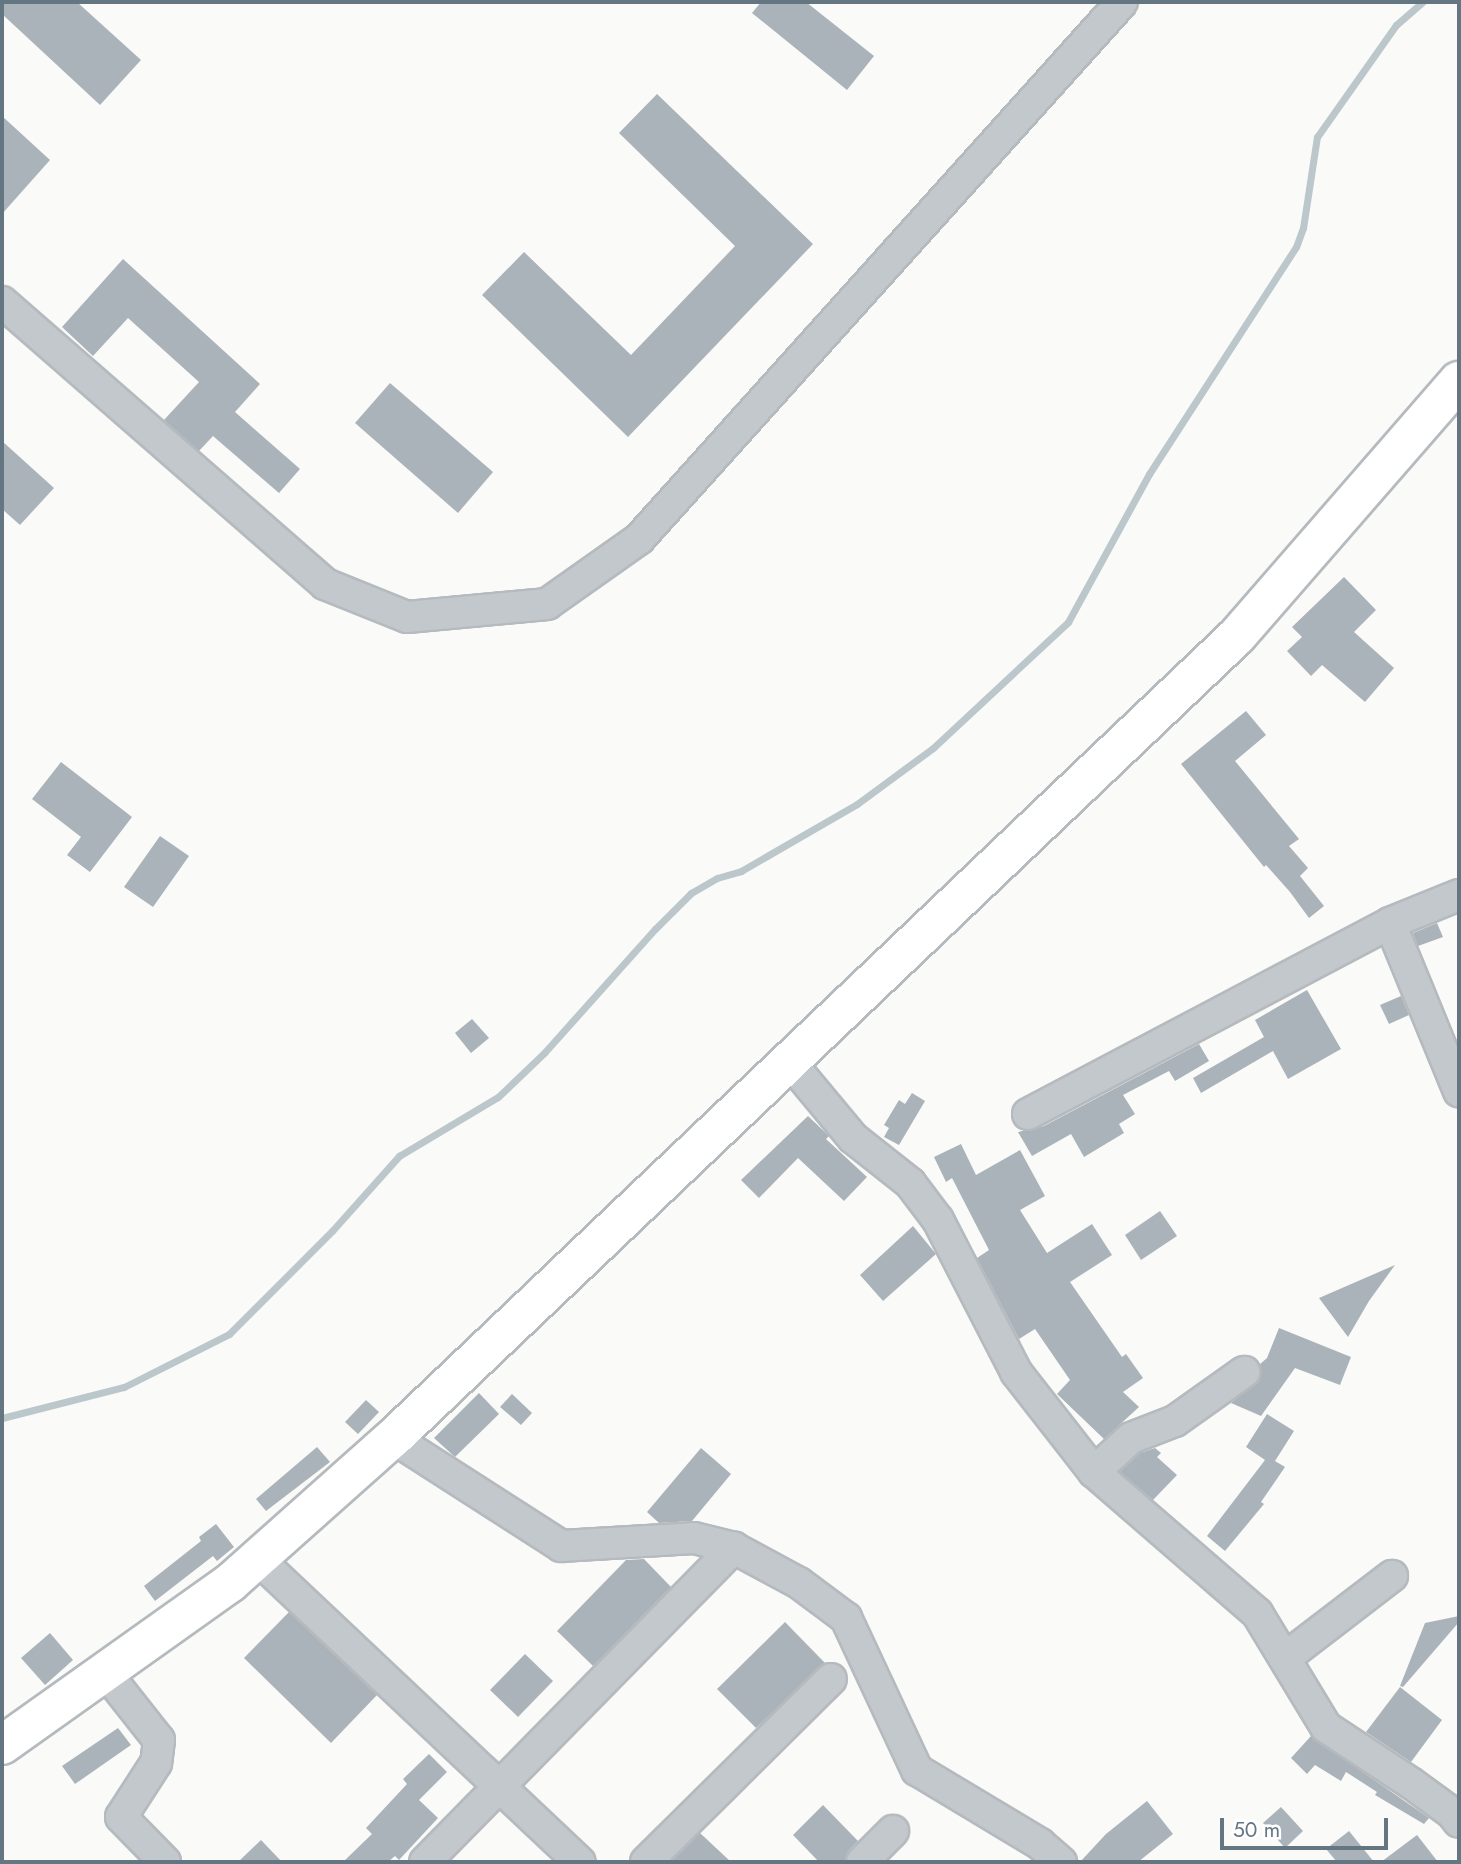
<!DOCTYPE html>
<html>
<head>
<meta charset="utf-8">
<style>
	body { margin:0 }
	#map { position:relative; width:1461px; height:1864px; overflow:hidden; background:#fafaf8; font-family:Jost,sans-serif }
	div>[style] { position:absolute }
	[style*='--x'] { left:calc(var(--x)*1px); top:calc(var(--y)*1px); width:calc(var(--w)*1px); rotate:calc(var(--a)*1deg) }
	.stream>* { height:7px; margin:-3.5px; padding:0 3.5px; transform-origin:3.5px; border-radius:3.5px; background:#bbc7cb }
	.building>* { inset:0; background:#aab3b9 }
	.roads { filter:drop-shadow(2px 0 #b5babe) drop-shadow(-2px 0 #b5babe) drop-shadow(0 2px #b5babe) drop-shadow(0 -2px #b5babe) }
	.minor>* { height:30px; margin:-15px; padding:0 15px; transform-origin:15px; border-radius:15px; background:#c3c8cc }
	.major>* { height:38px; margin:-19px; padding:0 19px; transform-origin:19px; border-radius:19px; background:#fff }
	span { translate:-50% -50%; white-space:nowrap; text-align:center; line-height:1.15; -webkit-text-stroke:7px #fff; paint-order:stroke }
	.frame { position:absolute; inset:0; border:4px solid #657683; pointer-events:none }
	.scale { position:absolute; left:1220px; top:1818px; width:168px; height:32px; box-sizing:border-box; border:4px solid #657683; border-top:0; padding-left:9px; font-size:21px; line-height:24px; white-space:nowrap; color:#657683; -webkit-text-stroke:5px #fff; paint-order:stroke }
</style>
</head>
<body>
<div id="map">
	<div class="stream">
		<div style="--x:2;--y:1418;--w:126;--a:-14.3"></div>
		<div style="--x:124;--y:1387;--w:118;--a:-26.8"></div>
		<div style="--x:229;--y:1334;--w:146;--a:-45"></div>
		<div style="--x:332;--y:1231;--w:101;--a:-48.2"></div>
		<div style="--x:399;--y:1156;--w:115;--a:-30.8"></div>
		<div style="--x:498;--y:1097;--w:64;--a:-43.7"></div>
		<div style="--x:544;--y:1053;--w:166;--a:-48.2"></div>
		<div style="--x:655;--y:929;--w:51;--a:-45"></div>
		<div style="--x:691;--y:893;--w:30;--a:-30"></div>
		<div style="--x:717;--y:878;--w:25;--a:-16"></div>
		<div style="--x:741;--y:871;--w:134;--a:-30"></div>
		<div style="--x:857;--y:804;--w:94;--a:-36.4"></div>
		<div style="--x:933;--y:748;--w:185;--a:-43"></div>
		<div style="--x:1068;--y:622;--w:169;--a:-61.3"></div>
		<div style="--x:1149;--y:474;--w:270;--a:-57.1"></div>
		<div style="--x:1296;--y:247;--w:20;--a:-70"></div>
		<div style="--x:1303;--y:228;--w:92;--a:-81.3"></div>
		<div style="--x:1317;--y:137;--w:137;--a:-54.8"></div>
		<div style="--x:1396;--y:25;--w:35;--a:-41"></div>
	</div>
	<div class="building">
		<div style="clip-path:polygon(2px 2px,77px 2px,141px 60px,100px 105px,2px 14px)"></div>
		<div style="clip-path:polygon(761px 2px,806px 2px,874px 56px,847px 90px,752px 13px)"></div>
		<div style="clip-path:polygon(657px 94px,813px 244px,628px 437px,482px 295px,524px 252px,631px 355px,735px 246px,619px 133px)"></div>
		<div style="clip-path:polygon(2px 116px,50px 160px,2px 214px)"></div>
		<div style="clip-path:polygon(123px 259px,260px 384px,235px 412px,300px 469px,279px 493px,213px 436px,199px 451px,164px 420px,199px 382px,128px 318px,93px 356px,62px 327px)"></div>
		<div style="clip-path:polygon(390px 383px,493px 472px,458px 513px,355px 423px)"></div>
		<div style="clip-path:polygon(2px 441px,54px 488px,20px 525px,2px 509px)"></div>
		<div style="clip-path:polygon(1344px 577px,1376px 610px,1354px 632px,1394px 668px,1365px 702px,1322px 665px,1311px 676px,1287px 651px,1302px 637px,1292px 627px)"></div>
		<div style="clip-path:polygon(1246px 711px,1266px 735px,1235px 761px,1299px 839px,1289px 846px,1308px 868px,1300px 876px,1324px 906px,1309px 918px,1290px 892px,1266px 865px,1264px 867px,1181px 764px)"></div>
		<div style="clip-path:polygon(61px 762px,132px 817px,90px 872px,67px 855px,81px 837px,32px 799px)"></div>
		<div style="clip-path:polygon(160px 836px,189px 856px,153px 907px,124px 887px)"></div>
		<div style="clip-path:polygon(1437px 923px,1443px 937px,1418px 946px,1413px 933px)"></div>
		<div style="clip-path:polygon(1307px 990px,1341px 1049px,1288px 1079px,1273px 1051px,1201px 1093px,1193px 1078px,1264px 1037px,1255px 1020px)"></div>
		<div style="clip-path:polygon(1401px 996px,1409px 1015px,1389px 1024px,1380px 1005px)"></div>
		<div style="clip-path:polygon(472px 1019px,489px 1038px,471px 1053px,455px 1033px)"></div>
		<div style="clip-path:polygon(1199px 1044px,1209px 1061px,1175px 1081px,1169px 1071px,1123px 1095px,1135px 1114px,1119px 1124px,1124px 1133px,1084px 1157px,1071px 1134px,1032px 1156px,1018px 1132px,1044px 1126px)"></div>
		<div style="clip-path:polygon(912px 1093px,925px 1101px,899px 1145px,884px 1137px,889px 1128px,884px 1125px,899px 1100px,905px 1104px)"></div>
		<div style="clip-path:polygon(808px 1116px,829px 1136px,826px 1139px,867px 1177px,844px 1201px,798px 1158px,759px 1198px,741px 1180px)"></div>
		<div style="clip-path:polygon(961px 1144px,976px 1175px,1020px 1150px,1045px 1196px,1020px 1210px,1047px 1253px,1092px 1224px,1112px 1255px,1070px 1282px,1122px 1357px,1126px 1354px,1143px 1378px,1123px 1392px,1139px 1407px,1104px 1439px,1057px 1394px,1070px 1380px,1035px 1329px,1019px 1339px,977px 1258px,989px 1250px,952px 1178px,946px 1182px,934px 1157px)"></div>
		<div style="clip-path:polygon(1160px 1211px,1177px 1236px,1141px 1260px,1125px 1235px)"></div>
		<div style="clip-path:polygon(913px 1226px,936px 1254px,883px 1301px,860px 1275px)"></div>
		<div style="clip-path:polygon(1395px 1265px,1369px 1301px,1348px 1337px,1319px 1298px)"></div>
		<div style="clip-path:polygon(1279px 1328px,1351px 1357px,1340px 1385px,1295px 1368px,1261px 1416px,1231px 1403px,1260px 1380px,1259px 1365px,1267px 1358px)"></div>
		<div style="clip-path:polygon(479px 1393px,499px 1414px,455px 1457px,434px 1438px)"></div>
		<div style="clip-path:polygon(512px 1394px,532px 1413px,521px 1425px,500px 1407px)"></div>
		<div style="clip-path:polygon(366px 1400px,379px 1412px,358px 1434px,345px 1422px)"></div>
		<div style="clip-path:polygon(1267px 1414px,1294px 1431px,1275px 1461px,1285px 1467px,1261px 1502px,1264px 1504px,1225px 1551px,1207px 1536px,1265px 1460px,1246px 1447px)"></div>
		<div style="clip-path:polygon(317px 1447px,330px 1462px,266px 1511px,256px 1499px)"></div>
		<div style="clip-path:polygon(701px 1448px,731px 1474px,692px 1521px,659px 1523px,647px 1512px)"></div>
		<div style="clip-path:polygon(1155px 1448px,1161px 1453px,1157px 1457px,1177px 1475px,1153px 1500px,1120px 1472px,1140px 1453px)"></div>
		<div style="clip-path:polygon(216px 1524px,234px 1547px,217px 1561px,213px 1556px,155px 1601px,144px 1586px,201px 1541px,199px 1537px)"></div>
		<div style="clip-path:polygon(644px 1559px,671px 1587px,593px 1666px,557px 1631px,626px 1560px)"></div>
		<div style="clip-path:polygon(289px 1612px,377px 1695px,331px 1743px,244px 1658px)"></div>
		<div style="clip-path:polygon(1459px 1616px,1459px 1622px,1403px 1687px,1400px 1686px,1425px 1623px)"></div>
		<div style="clip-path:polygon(785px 1622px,825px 1663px,756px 1728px,717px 1689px)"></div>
		<div style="clip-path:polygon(50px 1633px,73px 1660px,45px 1685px,21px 1658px)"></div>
		<div style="clip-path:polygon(525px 1654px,553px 1681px,518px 1717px,490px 1690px)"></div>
		<div style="clip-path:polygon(1400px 1687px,1442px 1720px,1411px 1762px,1366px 1732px)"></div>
		<div style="clip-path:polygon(118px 1728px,131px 1745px,75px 1784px,62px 1766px)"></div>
		<div style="clip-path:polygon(1311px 1736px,1429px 1818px,1424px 1824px,1375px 1795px,1377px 1792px,1346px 1772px,1341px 1781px,1315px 1765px,1307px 1774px,1291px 1758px)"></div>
		<div style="clip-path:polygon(429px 1754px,447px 1772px,419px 1800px,438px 1818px,399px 1860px,395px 1856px,388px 1862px,343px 1862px,372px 1834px,366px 1828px,407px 1784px,403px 1779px)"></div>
		<div style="clip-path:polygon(1147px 1801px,1173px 1834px,1138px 1862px,1080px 1862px,1106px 1834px)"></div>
		<div style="clip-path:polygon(823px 1805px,858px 1841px,849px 1850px,845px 1862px,819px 1862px,793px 1835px)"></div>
		<div style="clip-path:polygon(1281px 1807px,1303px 1831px,1285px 1848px,1263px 1823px)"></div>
		<div style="clip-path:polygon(1349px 1831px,1374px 1862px,1337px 1862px,1326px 1849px)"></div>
		<div style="clip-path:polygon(700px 1833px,731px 1862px,671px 1862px)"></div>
		<div style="clip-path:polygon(1417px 1835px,1438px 1862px,1381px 1862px)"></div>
		<div style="clip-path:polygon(261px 1840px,282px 1862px,238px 1862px)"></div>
	</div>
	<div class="roads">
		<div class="minor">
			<div style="--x:2;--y:302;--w:429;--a:41.1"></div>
			<div style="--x:325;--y:584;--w:88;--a:21.9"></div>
			<div style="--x:407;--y:617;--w:141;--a:-5.3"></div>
			<div style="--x:547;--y:604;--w:113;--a:-35.2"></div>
			<div style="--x:639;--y:539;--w:722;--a:-48.03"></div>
			<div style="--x:1390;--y:923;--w:182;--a:67.7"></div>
			<div style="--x:789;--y:1061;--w:100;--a:50.3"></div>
			<div style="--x:853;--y:1138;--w:73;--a:38.3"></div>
			<div style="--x:910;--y:1183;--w:46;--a:52.9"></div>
			<div style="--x:938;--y:1220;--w:171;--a:62.8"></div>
			<div style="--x:1016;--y:1372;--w:127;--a:52"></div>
			<div style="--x:1094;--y:1472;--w:216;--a:40.9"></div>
			<div style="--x:1257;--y:1613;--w:133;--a:58.8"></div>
			<div style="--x:1326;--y:1727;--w:102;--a:33.4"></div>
			<div style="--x:1411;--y:1783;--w:51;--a:36.2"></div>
			<div style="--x:1452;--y:1813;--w:11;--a:52"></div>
			<div style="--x:1028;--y:1114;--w:409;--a:-27.8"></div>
			<div style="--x:1390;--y:923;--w:74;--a:-22.1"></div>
			<div style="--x:393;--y:1438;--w:200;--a:32.7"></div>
			<div style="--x:561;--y:1546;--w:133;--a:-3.4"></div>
			<div style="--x:694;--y:1538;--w:41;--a:14"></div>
			<div style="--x:734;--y:1548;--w:74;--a:28.3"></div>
			<div style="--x:799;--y:1583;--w:59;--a:36.7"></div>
			<div style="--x:846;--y:1618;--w:168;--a:65"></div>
			<div style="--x:917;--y:1770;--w:144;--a:31"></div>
			<div style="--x:1040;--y:1844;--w:28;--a:41"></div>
			<div style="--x:1094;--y:1472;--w:50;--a:-42.6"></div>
			<div style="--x:1131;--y:1438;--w:47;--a:-21.1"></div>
			<div style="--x:1175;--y:1421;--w:85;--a:-35.4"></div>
			<div style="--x:258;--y:1559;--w:442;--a:43.3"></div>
			<div style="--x:1285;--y:1658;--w:135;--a:-37.5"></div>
			<div style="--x:106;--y:1673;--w:85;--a:51.7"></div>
			<div style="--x:159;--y:1740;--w:23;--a:97"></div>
			<div style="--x:156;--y:1763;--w:64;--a:122.9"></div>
			<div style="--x:121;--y:1817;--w:63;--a:45.6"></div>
			<div style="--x:425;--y:1862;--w:441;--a:-45.5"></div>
			<div style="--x:646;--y:1862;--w:260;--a:-44.7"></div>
			<div style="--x:862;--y:1862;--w:44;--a:-45"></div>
		</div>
		<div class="major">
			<div style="--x:2;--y:1745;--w:280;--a:-35.4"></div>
			<div style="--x:230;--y:1583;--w:218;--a:-41.7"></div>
			<div style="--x:393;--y:1438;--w:1164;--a:-43.54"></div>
			<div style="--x:1237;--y:636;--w:338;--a:-49"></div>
		</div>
	</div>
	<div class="frame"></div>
	<div class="scale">50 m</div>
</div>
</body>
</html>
